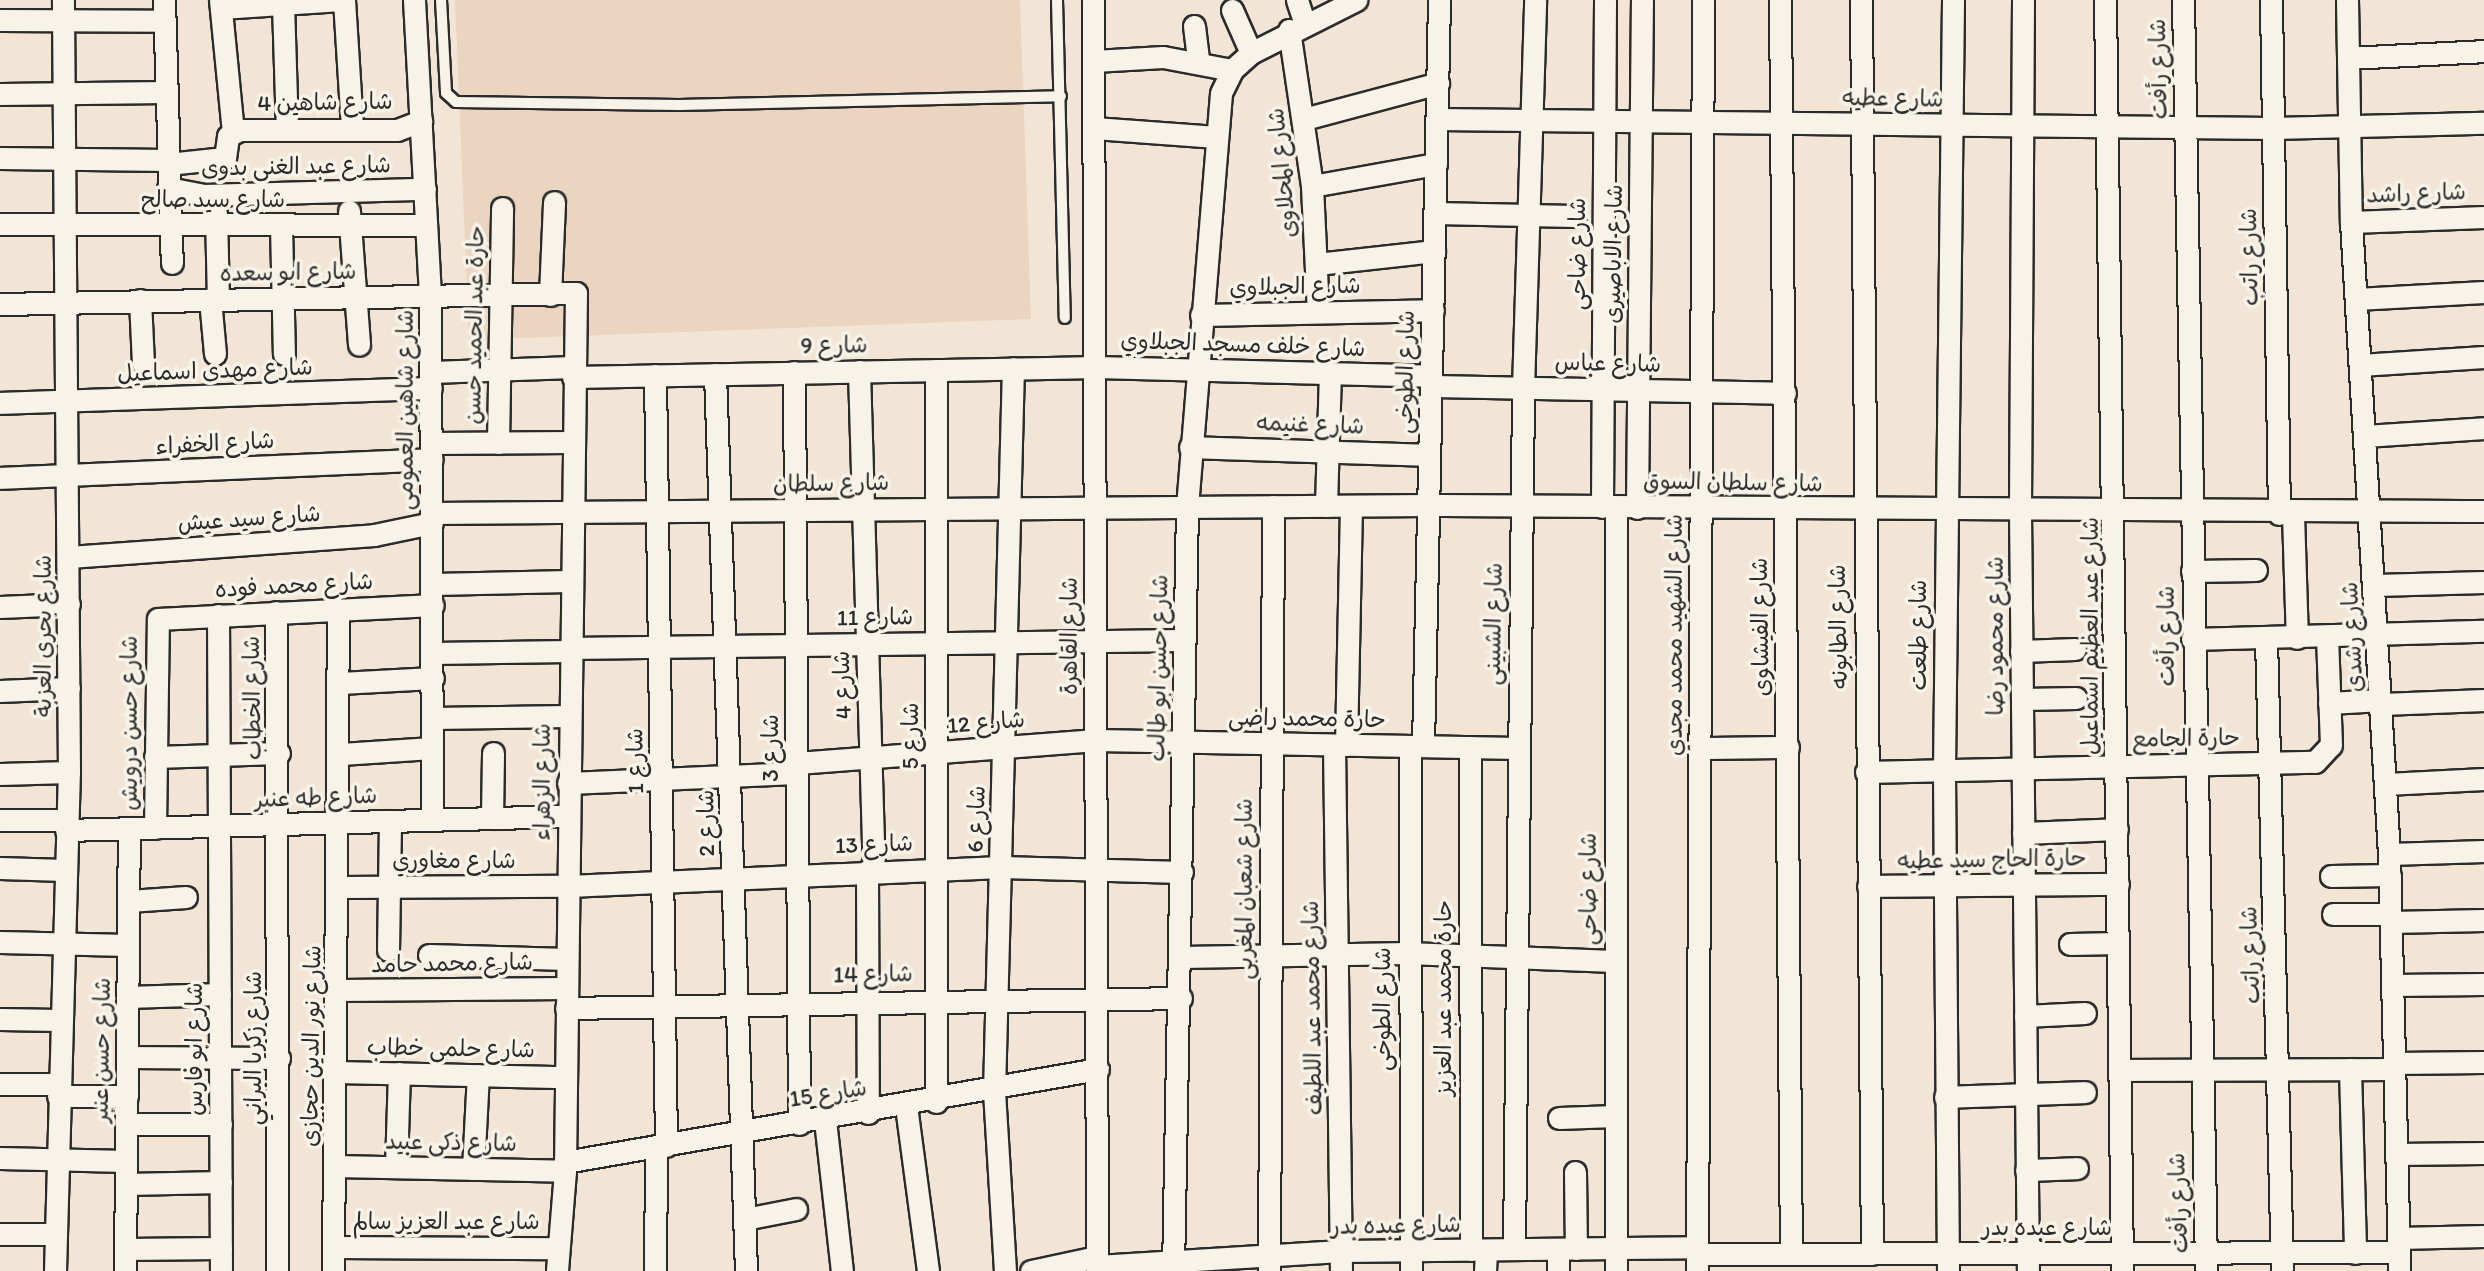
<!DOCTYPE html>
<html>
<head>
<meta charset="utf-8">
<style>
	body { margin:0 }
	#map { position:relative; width:2484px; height:1271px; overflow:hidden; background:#f2e5d6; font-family:Itim,"Playpen Sans Arabic",sans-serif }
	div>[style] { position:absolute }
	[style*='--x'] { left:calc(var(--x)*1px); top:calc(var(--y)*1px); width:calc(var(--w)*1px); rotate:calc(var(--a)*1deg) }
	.built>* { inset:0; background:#ebd4c0 }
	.roads { filter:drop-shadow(2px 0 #2b2b2b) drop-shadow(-2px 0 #2b2b2b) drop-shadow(0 2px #2b2b2b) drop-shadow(0 -2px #2b2b2b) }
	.service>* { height:10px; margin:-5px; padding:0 5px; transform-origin:5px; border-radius:5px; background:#f7f3e8 }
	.minor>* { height:21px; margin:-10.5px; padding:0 10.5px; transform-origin:10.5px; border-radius:10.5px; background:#f7f3e8 }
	span { translate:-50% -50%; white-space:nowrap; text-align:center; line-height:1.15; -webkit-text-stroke:7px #f7f3e8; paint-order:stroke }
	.street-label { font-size:23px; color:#2b2b2b }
</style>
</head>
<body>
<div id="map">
	<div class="built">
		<div style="clip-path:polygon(455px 0,1020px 0,1031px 319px,469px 340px)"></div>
	</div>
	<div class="roads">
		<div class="service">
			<div style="--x:441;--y:0;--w:93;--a:86.9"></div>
			<div style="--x:446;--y:93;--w:13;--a:42"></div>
			<div style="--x:456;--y:102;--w:223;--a:0.8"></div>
			<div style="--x:679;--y:105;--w:382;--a:-1.3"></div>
			<div style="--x:1057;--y:0;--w:318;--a:88.6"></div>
		</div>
		<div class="minor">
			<div style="--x:164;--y:0;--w:263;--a:88.3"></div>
			<div style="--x:220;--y:0;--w:133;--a:84.4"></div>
			<div style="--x:344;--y:0;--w:126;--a:86.4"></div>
			<div style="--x:414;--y:0;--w:296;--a:86.9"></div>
			<div style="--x:430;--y:296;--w:524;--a:89.78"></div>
			<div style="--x:1093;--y:0;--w:1271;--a:89.82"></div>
			<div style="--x:1297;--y:0;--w:23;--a:72"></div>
			<div style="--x:1780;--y:0;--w:1254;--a:89.5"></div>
			<div style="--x:1861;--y:0;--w:1254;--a:89.5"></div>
			<div style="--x:2023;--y:0;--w:512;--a:90.34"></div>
			<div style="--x:2020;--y:512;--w:759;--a:89.4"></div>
			<div style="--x:2105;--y:0;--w:1271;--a:89.23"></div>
			<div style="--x:2183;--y:0;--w:1271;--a:88.96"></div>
			<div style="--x:2271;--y:0;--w:514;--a:89.11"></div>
			<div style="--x:2347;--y:0;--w:222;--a:89"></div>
			<div style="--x:2351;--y:222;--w:633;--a:86.56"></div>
			<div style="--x:2389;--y:854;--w:417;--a:88.6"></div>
			<div style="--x:283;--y:4;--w:125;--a:88.2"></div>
			<div style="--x:221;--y:8;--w:120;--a:-3.8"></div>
			<div style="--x:1232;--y:10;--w:47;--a:66.2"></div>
			<div style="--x:0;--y:20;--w:165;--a:0.3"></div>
			<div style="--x:1194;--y:26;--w:35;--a:83"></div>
			<div style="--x:1289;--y:30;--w:158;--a:81.6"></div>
			<div style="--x:1312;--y:186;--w:126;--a:87.3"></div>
			<div style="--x:2348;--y:58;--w:136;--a:-2.9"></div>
			<div style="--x:1094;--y:61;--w:69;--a:-3.3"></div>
			<div style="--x:1163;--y:57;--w:70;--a:10.7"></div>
			<div style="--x:0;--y:94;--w:166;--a:-0.7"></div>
			<div style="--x:1304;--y:119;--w:139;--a:-15"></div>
			<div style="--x:1437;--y:119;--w:836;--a:0.62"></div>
			<div style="--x:2273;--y:128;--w:211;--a:-1.4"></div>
			<div style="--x:1094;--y:128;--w:123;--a:4.2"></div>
			<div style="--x:0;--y:158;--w:168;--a:0.7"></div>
			<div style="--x:168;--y:164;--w:57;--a:-6"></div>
			<div style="--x:225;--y:158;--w:22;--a:-82"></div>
			<div style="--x:228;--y:136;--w:13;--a:-27"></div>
			<div style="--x:240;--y:130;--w:157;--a:0"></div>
			<div style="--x:397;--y:130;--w:26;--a:-21"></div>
			<div style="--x:1312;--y:186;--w:126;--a:-10.1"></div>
			<div style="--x:168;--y:188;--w:37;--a:11"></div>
			<div style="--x:204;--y:195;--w:221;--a:-1.6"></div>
			<div style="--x:349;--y:211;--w:134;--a:85.7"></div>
			<div style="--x:216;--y:213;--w:86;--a:88.7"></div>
			<div style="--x:1435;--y:213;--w:140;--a:1.2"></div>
			<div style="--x:2351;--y:222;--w:133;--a:-2.2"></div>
			<div style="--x:0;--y:224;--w:426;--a:0.1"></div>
			<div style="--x:281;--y:225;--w:129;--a:88.7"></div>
			<div style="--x:1317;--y:264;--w:118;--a:-6.3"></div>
			<div style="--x:550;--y:295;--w:93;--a:-87.5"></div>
			<div style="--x:210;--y:299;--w:55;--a:84.8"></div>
			<div style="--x:2356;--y:299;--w:128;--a:-3.1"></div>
			<div style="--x:140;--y:300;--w:64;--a:87.3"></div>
			<div style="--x:0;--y:304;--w:576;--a:-1.09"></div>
			<div style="--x:576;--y:293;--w:878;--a:90.72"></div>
			<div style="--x:565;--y:1171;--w:100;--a:94.6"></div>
			<div style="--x:1201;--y:315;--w:232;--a:-1.2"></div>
			<div style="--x:2360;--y:365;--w:124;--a:-3.7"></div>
			<div style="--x:859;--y:371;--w:499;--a:88.3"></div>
			<div style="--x:431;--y:372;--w:142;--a:-2"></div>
			<div style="--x:794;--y:372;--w:752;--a:89.62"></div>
			<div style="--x:715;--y:374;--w:898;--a:88.02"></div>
			<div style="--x:655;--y:375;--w:771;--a:89.18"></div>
			<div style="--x:573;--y:377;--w:523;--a:-1.1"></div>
			<div style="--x:1096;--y:367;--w:335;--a:1.5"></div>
			<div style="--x:1431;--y:386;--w:354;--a:1.1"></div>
			<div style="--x:0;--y:403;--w:431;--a:-2"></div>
			<div style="--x:2365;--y:436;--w:119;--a:-3.8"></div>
			<div style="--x:432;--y:443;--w:139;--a:-0.4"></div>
			<div style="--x:498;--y:443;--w:235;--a:-89"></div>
			<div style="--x:1190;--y:447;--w:239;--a:1.9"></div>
			<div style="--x:0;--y:478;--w:432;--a:-2.5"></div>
			<div style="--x:1326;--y:506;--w:133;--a:-88.3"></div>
			<div style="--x:1602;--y:507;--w:507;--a:-89.66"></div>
			<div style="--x:1637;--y:508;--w:508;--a:-89.44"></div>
			<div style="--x:432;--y:513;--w:996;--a:-0.46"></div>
			<div style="--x:1428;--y:505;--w:1056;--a:0.33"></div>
			<div style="--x:2293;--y:514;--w:124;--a:88.2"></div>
			<div style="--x:69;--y:557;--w:306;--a:-4.1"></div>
			<div style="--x:374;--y:535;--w:59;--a:-11.7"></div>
			<div style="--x:2192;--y:571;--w:64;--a:-0.9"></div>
			<div style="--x:433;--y:584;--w:136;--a:-1.3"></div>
			<div style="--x:2376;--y:585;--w:108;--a:-1.6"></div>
			<div style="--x:0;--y:607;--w:69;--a:-2.5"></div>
			<div style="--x:276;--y:612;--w:659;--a:89.91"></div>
			<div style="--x:218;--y:615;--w:656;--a:89.74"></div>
			<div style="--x:2266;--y:638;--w:633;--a:88.55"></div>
			<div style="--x:2192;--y:639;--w:292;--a:-1.6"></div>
			<div style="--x:569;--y:648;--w:614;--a:-0.75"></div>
			<div style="--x:2021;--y:651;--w:54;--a:-2.1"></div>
			<div style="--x:433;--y:653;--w:135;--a:-0.8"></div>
			<div style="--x:340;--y:683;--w:93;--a:-3.1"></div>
			<div style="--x:0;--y:691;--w:69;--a:-2.5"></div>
			<div style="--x:2022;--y:699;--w:54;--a:-1.1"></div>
			<div style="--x:2329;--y:703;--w:53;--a:-3.2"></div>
			<div style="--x:2382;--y:704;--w:102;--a:-2.2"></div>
			<div style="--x:432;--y:718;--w:136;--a:-0.8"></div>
			<div style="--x:1334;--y:745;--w:526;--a:89.24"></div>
			<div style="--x:1346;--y:745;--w:239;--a:-88.8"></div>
			<div style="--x:1410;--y:746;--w:525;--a:89.89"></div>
			<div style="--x:1423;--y:746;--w:746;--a:-88.77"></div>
			<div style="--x:1470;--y:747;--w:503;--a:89.89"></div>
			<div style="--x:1700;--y:748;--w:88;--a:-0.7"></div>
			<div style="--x:341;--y:754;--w:91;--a:-3.8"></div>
			<div style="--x:155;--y:757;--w:124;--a:-1.8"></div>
			<div style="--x:797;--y:763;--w:300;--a:-4.4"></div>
			<div style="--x:1096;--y:740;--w:421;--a:1.1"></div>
			<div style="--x:1866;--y:772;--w:449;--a:-1.3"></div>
			<div style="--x:2315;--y:762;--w:23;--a:-47"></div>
			<div style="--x:2331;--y:745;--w:108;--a:-92.1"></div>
			<div style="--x:0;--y:774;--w:69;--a:-1.7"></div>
			<div style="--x:568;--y:783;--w:229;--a:-2.5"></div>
			<div style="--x:2386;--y:784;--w:98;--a:-2.9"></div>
			<div style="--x:492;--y:818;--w:65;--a:-89.1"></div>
			<div style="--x:0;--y:820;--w:67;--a:0"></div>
			<div style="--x:155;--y:828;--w:209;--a:-89.2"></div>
			<div style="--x:158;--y:619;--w:275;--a:-2.9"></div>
			<div style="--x:66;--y:830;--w:502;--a:-1.6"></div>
			<div style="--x:2023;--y:833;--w:94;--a:-2.4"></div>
			<div style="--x:2389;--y:854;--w:95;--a:-1.8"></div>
			<div style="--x:0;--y:868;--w:64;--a:1.8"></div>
			<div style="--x:867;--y:871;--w:242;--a:89.8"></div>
			<div style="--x:2331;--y:876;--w:59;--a:-1"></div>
			<div style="--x:1868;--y:886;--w:250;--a:-0.5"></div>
			<div style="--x:340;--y:887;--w:228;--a:-0.3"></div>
			<div style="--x:568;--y:886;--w:433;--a:-2.5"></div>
			<div style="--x:1001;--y:867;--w:181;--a:1.6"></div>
			<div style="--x:129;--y:901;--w:57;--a:-4"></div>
			<div style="--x:2333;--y:914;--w:57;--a:0"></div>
			<div style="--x:2391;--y:922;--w:93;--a:-1.2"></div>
			<div style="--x:0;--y:942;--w:128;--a:1.3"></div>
			<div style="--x:2070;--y:944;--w:48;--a:-1.2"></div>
			<div style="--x:388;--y:950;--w:129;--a:-89.1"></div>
			<div style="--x:429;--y:955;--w:138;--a:1.7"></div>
			<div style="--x:1182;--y:957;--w:225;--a:-1"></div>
			<div style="--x:1407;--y:953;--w:207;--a:2.2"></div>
			<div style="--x:2393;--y:985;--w:91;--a:-0.6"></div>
			<div style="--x:339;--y:990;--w:227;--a:-0.5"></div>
			<div style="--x:128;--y:997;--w:92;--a:-1.9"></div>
			<div style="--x:566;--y:1008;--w:615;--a:-0.93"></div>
			<div style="--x:2025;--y:1016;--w:60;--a:-2.9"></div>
			<div style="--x:0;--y:1019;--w:59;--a:1"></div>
			<div style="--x:127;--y:1057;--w:152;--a:0.4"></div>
			<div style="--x:2394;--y:1063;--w:90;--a:-0.6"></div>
			<div style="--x:2350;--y:1069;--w:184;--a:88.4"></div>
			<div style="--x:2119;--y:1070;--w:275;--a:-0.2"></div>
			<div style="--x:337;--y:1072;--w:228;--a:1.3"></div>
			<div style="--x:0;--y:1084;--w:58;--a:0"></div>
			<div style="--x:58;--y:1096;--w:69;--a:0"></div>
			<div style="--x:1945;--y:1097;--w:140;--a:-2"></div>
			<div style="--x:936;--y:1102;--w:732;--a:-90"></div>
			<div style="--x:906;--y:1106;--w:166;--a:82.4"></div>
			<div style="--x:1559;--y:1118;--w:56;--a:-2"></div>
			<div style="--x:825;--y:1120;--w:152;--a:83.6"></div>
			<div style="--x:126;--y:1124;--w:95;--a:0"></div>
			<div style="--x:2396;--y:1154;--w:88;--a:-0.7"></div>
			<div style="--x:0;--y:1158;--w:126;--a:1.4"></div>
			<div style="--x:565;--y:1162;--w:541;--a:-9.9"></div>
			<div style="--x:335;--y:1166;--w:230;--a:1.2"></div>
			<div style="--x:396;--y:1167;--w:94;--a:-88.2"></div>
			<div style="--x:473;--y:1169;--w:94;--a:-87"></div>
			<div style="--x:2026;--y:1170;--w:51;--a:-2.2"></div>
			<div style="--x:1575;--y:1172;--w:77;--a:89.3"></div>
			<div style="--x:126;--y:1184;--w:95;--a:-1.2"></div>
			<div style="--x:745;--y:1219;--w:52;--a:-11.1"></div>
			<div style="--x:0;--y:1234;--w:56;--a:0"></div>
			<div style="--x:2398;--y:1238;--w:86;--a:-1.3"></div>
			<div style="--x:334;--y:1247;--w:224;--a:0.3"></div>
			<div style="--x:125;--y:1249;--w:96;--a:-0.6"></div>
			<div style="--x:1514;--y:1249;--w:861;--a:-89.4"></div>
			<div style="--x:1523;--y:388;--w:388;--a:-88.2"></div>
			<div style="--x:1558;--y:1249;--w:22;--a:90"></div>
			<div style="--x:1697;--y:1254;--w:701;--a:-0.16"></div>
			<div style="--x:1097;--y:1266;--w:244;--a:-3.5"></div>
			<div style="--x:1341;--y:1251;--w:356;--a:-0.6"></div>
			<div style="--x:55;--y:1271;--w:499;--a:-88.4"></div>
			<div style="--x:69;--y:772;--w:772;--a:-90.45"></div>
			<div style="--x:125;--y:1271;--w:442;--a:-89.5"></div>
			<div style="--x:333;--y:1271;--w:662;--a:-89.57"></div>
			<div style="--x:655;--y:1271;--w:124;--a:-89.5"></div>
			<div style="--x:1005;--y:1271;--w:179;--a:-93.5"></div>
			<div style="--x:994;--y:1092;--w:724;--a:-88.5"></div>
			<div style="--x:1031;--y:1271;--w:67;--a:-12"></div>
			<div style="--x:1173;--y:1271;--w:764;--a:-88.95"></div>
			<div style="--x:1187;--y:507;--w:415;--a:-85.3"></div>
			<div style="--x:1221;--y:93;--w:25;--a:-64"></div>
			<div style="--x:1232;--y:70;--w:25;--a:-42"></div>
			<div style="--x:1251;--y:53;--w:118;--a:-26.8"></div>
			<div style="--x:1269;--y:1271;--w:765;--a:-89.7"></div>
			<div style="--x:1485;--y:1271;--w:21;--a:-87"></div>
			<div style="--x:1616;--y:1271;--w:764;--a:-90"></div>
			<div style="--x:1697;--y:1271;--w:1271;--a:-89.73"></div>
			<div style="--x:1948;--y:1271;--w:501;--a:-90.46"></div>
			<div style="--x:1944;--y:770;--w:770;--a:-89.33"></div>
		</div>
	</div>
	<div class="street-label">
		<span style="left:2158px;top:69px;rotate:-91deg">شارع رأفت</span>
		<span style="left:1893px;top:98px;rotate:1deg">شارع عطيه</span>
		<span style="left:325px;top:102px;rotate:-1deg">شارع شاهين 4</span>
		<span style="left:296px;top:166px;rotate:-1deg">شارع عبد الغنى بدوى</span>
		<span style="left:1282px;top:173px;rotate:-96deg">شارع المحلاوى</span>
		<span style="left:2416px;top:193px;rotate:-2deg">شارع راشد</span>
		<span style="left:213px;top:199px">شارع سيد صالح</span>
		<span style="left:1577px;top:254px;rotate:-90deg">شارع ضاحى</span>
		<span style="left:1613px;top:254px;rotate:-89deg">شارع الاباصيرى</span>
		<span style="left:2249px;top:257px;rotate:-91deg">شارع راتب</span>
		<span style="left:288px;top:272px;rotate:-1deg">شارع ابو سعده</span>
		<span style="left:1295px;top:286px;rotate:-1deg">شارع الجبلاوي</span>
		<span style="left:474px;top:325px;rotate:-89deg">حارة عبد الحميد حسن</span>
		<span style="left:1243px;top:344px;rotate:2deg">شارع خلف مسجد الجبلاوي</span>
		<span style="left:834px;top:345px;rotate:-1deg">شارع 9</span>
		<span style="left:1608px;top:363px;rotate:1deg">شارع عباس</span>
		<span style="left:215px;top:370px;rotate:-2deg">شارع مهدى اسماعيل</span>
		<span style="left:1405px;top:372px;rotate:-89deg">شارع الطوخى</span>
		<span style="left:405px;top:410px;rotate:-90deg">شارع شاهين العمومى</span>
		<span style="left:1310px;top:424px;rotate:2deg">شارع غنيمه</span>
		<span style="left:215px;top:443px;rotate:-3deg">شارع الخفراء</span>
		<span style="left:1733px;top:482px;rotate:1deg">شارع سلطان السوق</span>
		<span style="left:831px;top:483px;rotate:-1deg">شارع سلطان</span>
		<span style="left:249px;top:518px;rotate:-4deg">شارع سيد عيش</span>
		<span style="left:294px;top:585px;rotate:-3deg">شارع محمد فوده</span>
		<span style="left:875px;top:617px;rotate:-1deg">شارع 11</span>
		<span style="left:1493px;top:624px;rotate:-89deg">شارع الشبينى</span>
		<span style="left:1760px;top:627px;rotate:-91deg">شارع الفيشاوى</span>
		<span style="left:1838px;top:627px;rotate:-91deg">شارع الطابونه</span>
		<span style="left:1674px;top:635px;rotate:-90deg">شارع الشهيد محمد مجدي</span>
		<span style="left:1918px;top:635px;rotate:-90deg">شارع طلعت</span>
		<span style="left:43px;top:636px;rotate:-90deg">شارع بحرى العزبة</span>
		<span style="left:1069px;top:636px;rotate:-90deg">شارع القاهرة</span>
		<span style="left:1995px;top:636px;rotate:-90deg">شارع محمود رضا</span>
		<span style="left:2090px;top:636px;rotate:-90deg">شارع عبد العظيم اسماعيل</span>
		<span style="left:2166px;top:636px;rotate:-90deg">شارع رأفت</span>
		<span style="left:2352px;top:637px;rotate:-93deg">شارع رشدى</span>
		<span style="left:1158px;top:668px;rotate:-89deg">شارع حسن ابو طالب</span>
		<span style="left:842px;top:685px;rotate:-92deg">شارع 4</span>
		<span style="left:252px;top:698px;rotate:-91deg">شارع الخطاب</span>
		<span style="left:1307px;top:718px;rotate:1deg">حارة محمد راضى</span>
		<span style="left:986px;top:722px;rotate:-5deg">شارع 12</span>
		<span style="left:129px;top:723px;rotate:-90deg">شارع حسن درويش</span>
		<span style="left:910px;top:736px;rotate:-90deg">شارع 5</span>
		<span style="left:2186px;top:738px;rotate:-1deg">حارة الجامع</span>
		<span style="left:770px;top:748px;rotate:-90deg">شارع 3</span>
		<span style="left:635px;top:761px;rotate:-91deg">شارع 1</span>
		<span style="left:542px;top:782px;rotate:-90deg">شارع الزهراء</span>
		<span style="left:316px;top:797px;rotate:-2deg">شارع طه عنبر</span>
		<span style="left:976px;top:819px;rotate:-88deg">شارع 6</span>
		<span style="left:706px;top:823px;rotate:-91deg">شارع 2</span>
		<span style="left:874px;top:844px;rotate:-2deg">شارع 13</span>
		<span style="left:1992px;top:859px;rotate:-1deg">حارة الحاج سيد عطيه</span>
		<span style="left:454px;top:860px">شارع مغاوري</span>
		<span style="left:1244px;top:889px;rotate:-90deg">شارع شعبان المغربى</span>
		<span style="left:1588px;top:889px;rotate:-90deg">شارع ضاحى</span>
		<span style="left:2250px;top:955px;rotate:-92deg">شارع راتب</span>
		<span style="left:452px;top:963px;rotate:-1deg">شارع محمد حامد</span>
		<span style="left:873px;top:974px;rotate:-1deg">شارع 14</span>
		<span style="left:1443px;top:998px;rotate:-90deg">حارة محمد عبد العزيز</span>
		<span style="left:1312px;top:1008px;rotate:-91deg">شارع محمد عبد اللطيف</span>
		<span style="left:1382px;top:1009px;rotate:-90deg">شارع الطوخى</span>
		<span style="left:311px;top:1046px;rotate:-89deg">شارع نور الدين حجازى</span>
		<span style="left:253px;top:1048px;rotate:-90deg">شارع زكريا البراني</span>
		<span style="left:451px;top:1048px;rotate:1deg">شارع حلمى خطاب</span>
		<span style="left:194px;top:1049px;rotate:-90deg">شارع ابو فارس</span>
		<span style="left:101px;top:1050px;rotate:-89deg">شارع حسن عنبر</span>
		<span style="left:828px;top:1093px;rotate:-9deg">شارع 15</span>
		<span style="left:451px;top:1142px;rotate:1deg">شارع ذكى عبيد</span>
		<span style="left:2178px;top:1203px;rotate:-92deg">شارع رأفت</span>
		<span style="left:446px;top:1221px">شارع عبد العزيز سالم</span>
		<span style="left:1396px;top:1225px;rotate:-1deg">شارع عبده بدر</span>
		<span style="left:2047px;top:1227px">شارع عبده بدر</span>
	</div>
</div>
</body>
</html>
